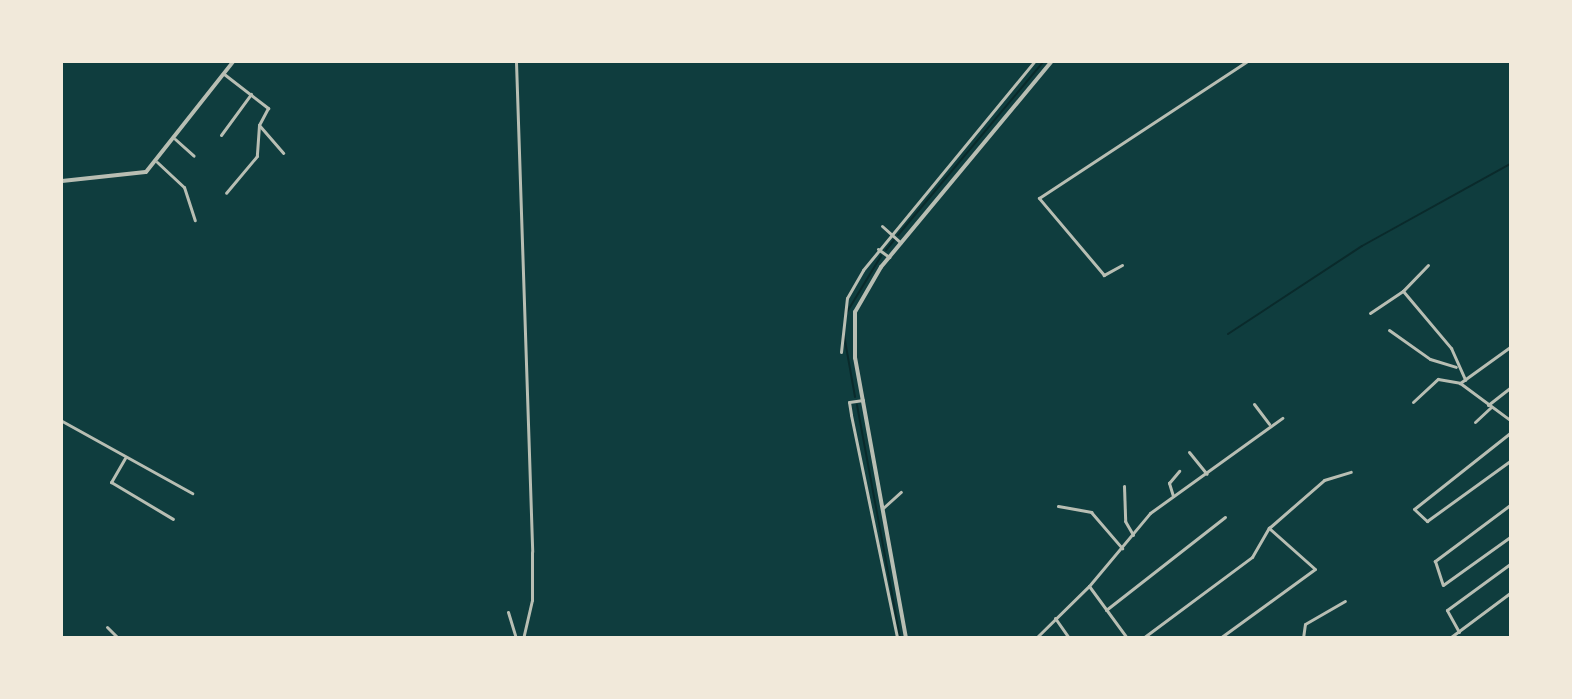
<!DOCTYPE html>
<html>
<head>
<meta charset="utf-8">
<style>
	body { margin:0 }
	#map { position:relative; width:1572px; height:699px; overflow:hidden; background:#0f3d3e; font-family:"PT Sans",sans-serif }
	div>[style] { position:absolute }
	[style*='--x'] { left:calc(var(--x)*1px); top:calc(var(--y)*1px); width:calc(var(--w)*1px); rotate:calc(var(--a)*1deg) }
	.stream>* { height:2px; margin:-1px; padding:0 1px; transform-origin:1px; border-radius:1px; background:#0a2a2b }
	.minor>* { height:3px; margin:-1.5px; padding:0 1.5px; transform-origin:1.5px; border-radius:1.5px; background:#b8beb3 }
	.tertiary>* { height:4px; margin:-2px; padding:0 2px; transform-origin:2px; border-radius:2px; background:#b8beb3 }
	span { translate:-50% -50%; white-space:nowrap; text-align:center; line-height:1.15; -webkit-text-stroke:5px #f1e9da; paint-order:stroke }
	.frame { position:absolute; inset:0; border:63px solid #f1e9da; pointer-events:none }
</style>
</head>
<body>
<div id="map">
	<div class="stream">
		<div style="--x:898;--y:235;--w:226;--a:-50"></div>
		<div style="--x:886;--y:250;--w:14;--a:-51"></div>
		<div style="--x:847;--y:312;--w:66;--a:-58.7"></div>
		<div style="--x:1228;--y:334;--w:160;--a:-33.3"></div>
		<div style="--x:1362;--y:246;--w:169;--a:-29"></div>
		<div style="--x:844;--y:335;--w:63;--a:79.9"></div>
		<div style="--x:857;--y:405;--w:237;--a:79.5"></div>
	</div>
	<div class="minor">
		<div style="--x:516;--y:62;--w:490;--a:88.1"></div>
		<div style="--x:532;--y:552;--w:48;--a:90"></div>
		<div style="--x:532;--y:600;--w:39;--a:103"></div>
		<div style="--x:224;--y:74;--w:56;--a:37.7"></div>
		<div style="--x:268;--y:108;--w:19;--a:118"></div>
		<div style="--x:259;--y:125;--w:31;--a:94"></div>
		<div style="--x:257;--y:156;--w:48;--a:130"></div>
		<div style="--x:259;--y:125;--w:37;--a:49"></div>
		<div style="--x:221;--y:135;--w:51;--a:-53.8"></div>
		<div style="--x:175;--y:139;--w:25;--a:42"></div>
		<div style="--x:157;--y:162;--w:37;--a:43"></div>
		<div style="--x:184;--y:187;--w:35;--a:72"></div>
		<div style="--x:882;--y:226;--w:25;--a:42"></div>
		<div style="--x:878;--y:249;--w:14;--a:36"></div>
		<div style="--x:1122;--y:265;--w:21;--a:151"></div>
		<div style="--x:1104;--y:275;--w:101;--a:-130.2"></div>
		<div style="--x:1039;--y:198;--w:248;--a:-33.3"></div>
		<div style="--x:1428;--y:265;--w:36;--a:134"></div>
		<div style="--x:1403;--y:291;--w:75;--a:49.9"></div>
		<div style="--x:1451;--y:348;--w:35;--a:66"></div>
		<div style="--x:1370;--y:313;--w:40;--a:-34"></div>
		<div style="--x:1389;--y:330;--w:50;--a:35.3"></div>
		<div style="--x:1430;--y:359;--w:27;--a:17"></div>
		<div style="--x:1510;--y:347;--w:62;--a:144.2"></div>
		<div style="--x:1460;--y:383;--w:62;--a:36.5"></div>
		<div style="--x:841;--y:352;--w:54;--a:-83.7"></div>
		<div style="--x:847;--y:298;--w:32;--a:-60"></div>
		<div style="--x:863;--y:270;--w:269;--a:-50.6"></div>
		<div style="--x:863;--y:400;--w:14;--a:172"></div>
		<div style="--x:849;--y:402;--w:13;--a:81"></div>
		<div style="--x:851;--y:415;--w:228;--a:78.3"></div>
		<div style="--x:1413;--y:402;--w:34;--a:-43"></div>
		<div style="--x:1438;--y:379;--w:22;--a:10"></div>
		<div style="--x:1254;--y:404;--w:25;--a:53"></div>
		<div style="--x:1488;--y:405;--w:28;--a:-38"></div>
		<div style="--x:62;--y:421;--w:149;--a:29"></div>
		<div style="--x:1475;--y:422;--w:22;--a:-43"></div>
		<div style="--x:1510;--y:433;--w:122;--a:141.6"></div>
		<div style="--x:1414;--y:509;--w:18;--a:43"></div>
		<div style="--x:1427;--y:521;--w:102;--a:-35.9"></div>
		<div style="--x:1189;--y:452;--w:28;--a:51"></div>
		<div style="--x:125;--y:458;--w:28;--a:120"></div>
		<div style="--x:111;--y:482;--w:72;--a:30.8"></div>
		<div style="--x:1124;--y:486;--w:35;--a:88"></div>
		<div style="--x:1125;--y:521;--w:16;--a:60"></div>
		<div style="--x:1173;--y:496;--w:14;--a:-107"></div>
		<div style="--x:1169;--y:483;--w:16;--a:-50"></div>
		<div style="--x:1510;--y:505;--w:94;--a:143.3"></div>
		<div style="--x:1435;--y:561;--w:25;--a:72"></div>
		<div style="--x:1443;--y:585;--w:82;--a:-35.6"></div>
		<div style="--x:1058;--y:506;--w:34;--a:10"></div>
		<div style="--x:1091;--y:512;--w:48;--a:49.3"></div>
		<div style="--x:883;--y:508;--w:24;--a:-42"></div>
		<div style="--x:1089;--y:586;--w:64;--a:53.8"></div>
		<div style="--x:1106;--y:610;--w:151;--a:-38"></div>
		<div style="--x:508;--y:612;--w:27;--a:73"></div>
		<div style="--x:1055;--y:618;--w:24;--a:55"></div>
		<div style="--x:107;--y:627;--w:16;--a:45"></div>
		<div style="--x:1459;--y:632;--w:25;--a:-119"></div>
		<div style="--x:1447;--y:610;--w:78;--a:-36.1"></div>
		<div style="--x:1451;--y:637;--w:74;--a:-36.7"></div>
		<div style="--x:1036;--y:638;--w:74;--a:-44.5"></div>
		<div style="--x:1089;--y:586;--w:95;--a:-50.1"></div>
		<div style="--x:1150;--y:513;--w:163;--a:-35.7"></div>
		<div style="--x:1143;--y:638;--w:136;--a:-36.6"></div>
		<div style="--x:1252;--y:557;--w:34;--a:-60"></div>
		<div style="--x:1269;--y:528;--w:73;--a:-41.1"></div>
		<div style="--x:1324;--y:480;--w:28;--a:-17"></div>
		<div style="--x:1220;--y:638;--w:117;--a:-36"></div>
		<div style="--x:1315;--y:569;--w:62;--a:-138.3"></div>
		<div style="--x:1303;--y:638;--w:14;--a:-82"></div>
		<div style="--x:1305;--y:624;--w:46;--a:-29.9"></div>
		<div style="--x:1369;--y:638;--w:2;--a:-27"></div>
	</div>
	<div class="tertiary">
		<div style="--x:62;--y:181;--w:84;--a:-6.1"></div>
		<div style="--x:146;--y:172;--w:140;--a:-51.7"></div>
		<div style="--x:906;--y:638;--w:285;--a:-100.3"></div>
		<div style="--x:855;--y:358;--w:46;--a:-90"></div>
		<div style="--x:855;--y:312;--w:52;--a:-60"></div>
		<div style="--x:881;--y:267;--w:266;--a:-50.3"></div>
	</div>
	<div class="frame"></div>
</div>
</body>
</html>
